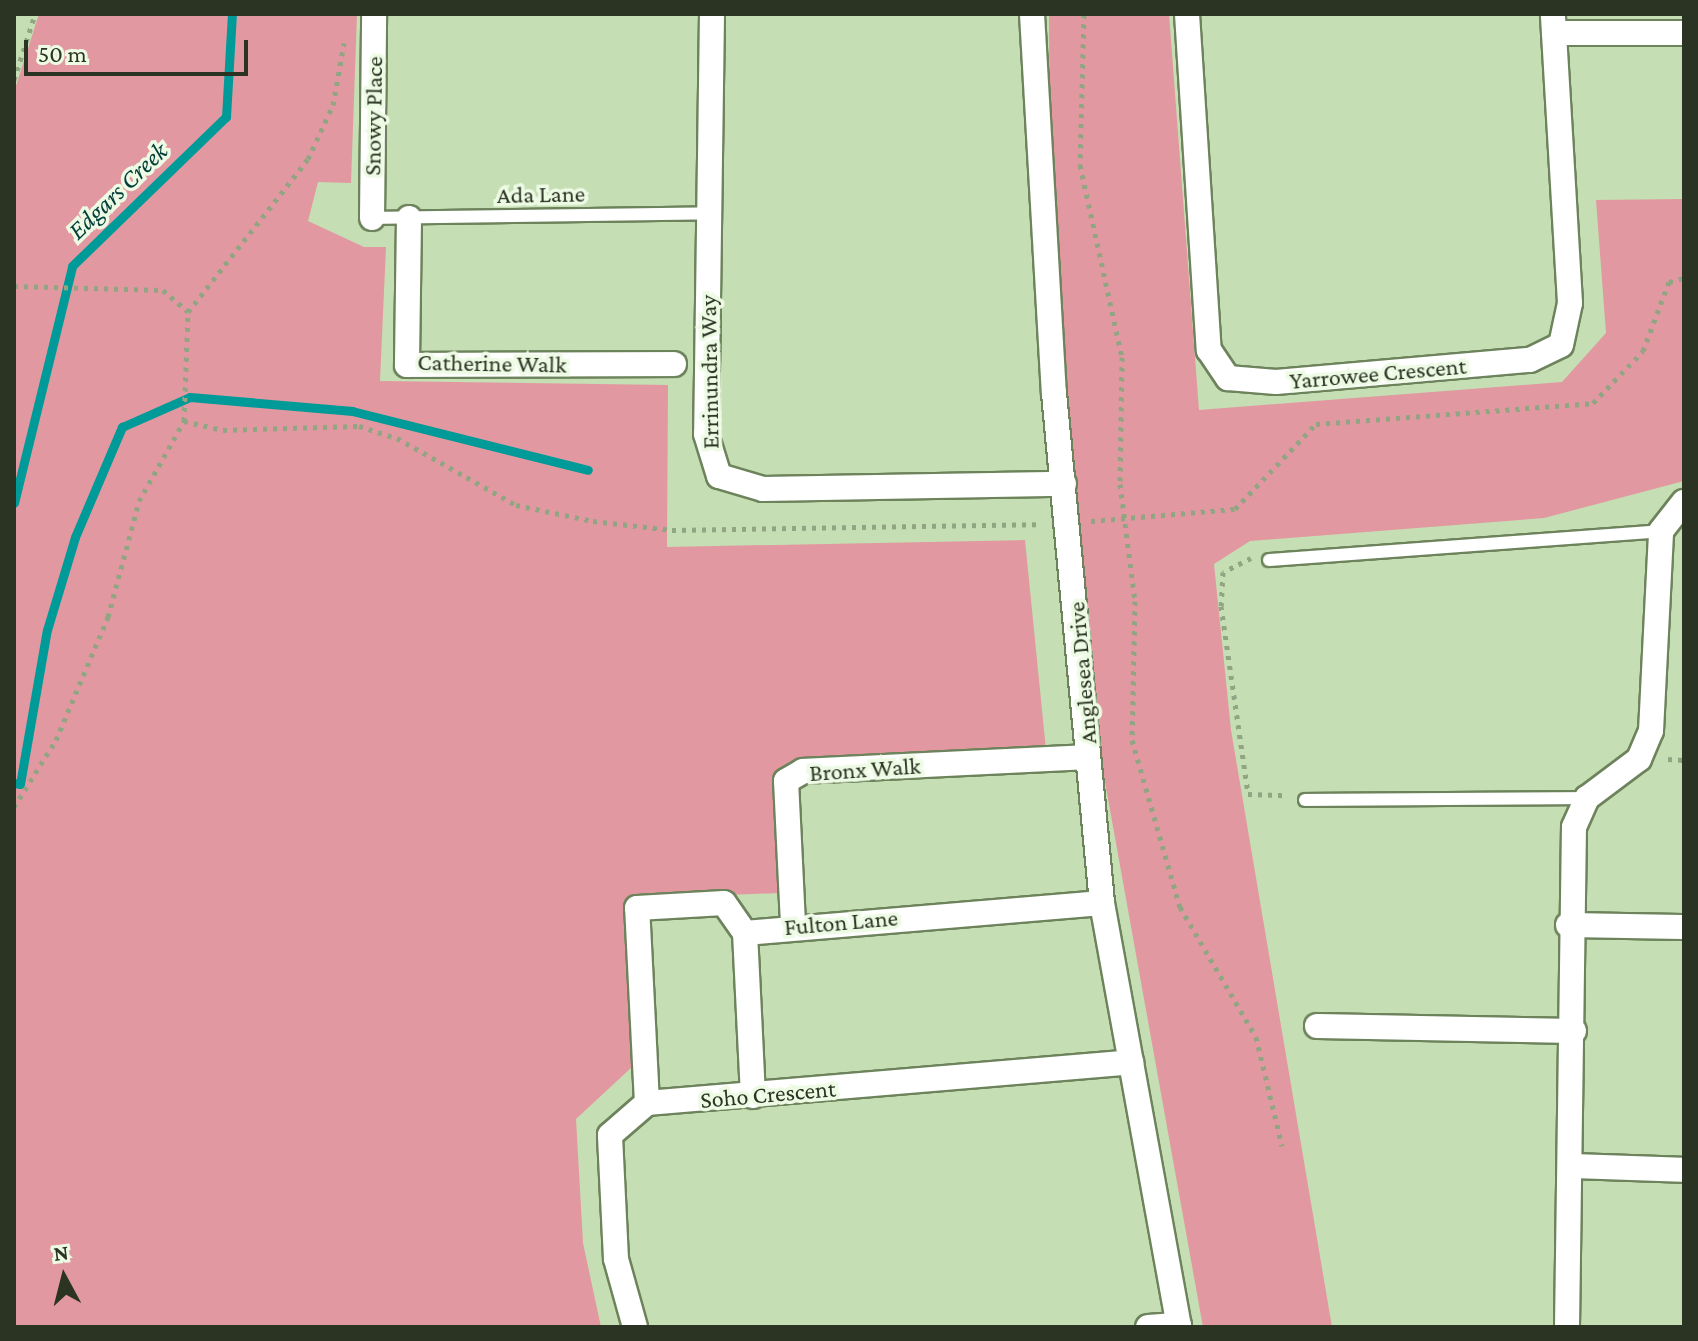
<!DOCTYPE html>
<html>
<head>
<meta charset="utf-8">
<style>
	body { margin:0 }
	#map { position:relative; width:1698px; height:1341px; overflow:hidden; background:#c5deb3; font-family:"Crimson Pro",serif }
	div>[style] { position:absolute }
	[style*='--x'] { left:calc(var(--x)*1px); top:calc(var(--y)*1px); width:calc(var(--w)*1px); rotate:calc(var(--a)*1deg) }
	.green>* { inset:0; background:#e298a0 }
	.stream>* { height:9px; margin:-4.5px; padding:0 4.5px; transform-origin:4.5px; border-radius:4.5px; background:#009b98 }
	.path>* { height:5px; margin-top:-2.5px; transform-origin:0; background:repeating-linear-gradient(90deg,#92a583 0 4px,transparent 0 10px) }
	.roads { filter:drop-shadow(2px 0 #6d835c) drop-shadow(-2px 0 #6d835c) drop-shadow(0 2px #6d835c) drop-shadow(0 -2px #6d835c) }
	.lane>* { height:12px; margin:-6px; padding:0 6px; transform-origin:6px; border-radius:6px; background:#fff }
	.street>* { height:24px; margin:-12px; padding:0 12px; transform-origin:12px; border-radius:12px; background:#fff }
	span { translate:-50% -50%; white-space:nowrap; text-align:center; line-height:1.15; -webkit-text-stroke:7px #edfae4; paint-order:stroke }
	.street-label { font-size:24px; color:#2b3423 }
	.water-label { font-size:26px; color:#023d3b; font-style:italic }
	.frame { position:absolute; inset:0; border:16px solid #2b3423; pointer-events:none }
	.north { position:absolute; left:24px; top:1237px; width:80px; height:80px; -webkit-text-stroke:6px #edfae4; paint-order:stroke; rotate:353deg; font-size:22px; font-weight:700; line-height:32px; text-align:center; color:#2b3423 }
	.north::after { content:''; display:block; margin:auto; width:28px; height:36px; background:#2b3423; clip-path:polygon(50% 0,100% 100%,50% 72%,0 100%) }
	.scale { position:absolute; left:24px; top:40px; width:224px; height:36px; box-sizing:border-box; border:4px solid #2b3423; border-top:0; padding-left:10px; font-size:24px; line-height:28px; white-space:nowrap; color:#2b3423; -webkit-text-stroke:6px #edfae4; paint-order:stroke }
</style>
</head>
<body>
<div id="map">
	<div class="green">
		<div style="clip-path:polygon(39px 14px,357px 14px,351px 183px,318px 182px,308px 221px,364px 247px,386px 247px,380px 381px,668px 385px,667px 547px,1025px 540px,1046px 750px,800px 761px,775px 776px,780px 893px,625px 899px,632px 1067px,576px 1119px,583px 1243px,601px 1327px,14px 1327px,14px 92px)"></div>
		<div style="clip-path:polygon(1049px 14px,1169px 14px,1199px 410px,1562px 382px,1606px 333px,1596px 200px,1684px 199px,1684px 481px,1544px 518px,1250px 541px,1214px 564px,1231px 730px,1332px 1327px,1203px 1327px,1098px 743px,1050px 188px)"></div>
	</div>
	<div class="stream">
		<div style="--x:14;--y:503;--w:244;--a:-76.2"></div>
		<div style="--x:72;--y:266;--w:214;--a:-44.1"></div>
		<div style="--x:226;--y:117;--w:103;--a:-86.7"></div>
		<div style="--x:14;--y:783;--w:6;--a:9"></div>
		<div style="--x:20;--y:784;--w:156;--a:-80.1"></div>
		<div style="--x:47;--y:630;--w:97;--a:-73.2"></div>
		<div style="--x:75;--y:537;--w:120;--a:-66.9"></div>
		<div style="--x:122;--y:427;--w:74;--a:-23.8"></div>
		<div style="--x:190;--y:397;--w:163;--a:4.9"></div>
		<div style="--x:352;--y:411;--w:243;--a:14"></div>
	</div>
	<div class="path">
		<div style="--x:1084;--y:14;--w:151;--a:91.5"></div>
		<div style="--x:1080;--y:165;--w:197;--a:77.7"></div>
		<div style="--x:1122;--y:357;--w:127;--a:90.9"></div>
		<div style="--x:1120;--y:484;--w:118;--a:82.7"></div>
		<div style="--x:1135;--y:601;--w:139;--a:91.2"></div>
		<div style="--x:1132;--y:740;--w:174;--a:74"></div>
		<div style="--x:1180;--y:907;--w:151;--a:59.7"></div>
		<div style="--x:1256;--y:1037;--w:112;--a:76.6"></div>
		<div style="--x:14;--y:80;--w:69;--a:-72.3"></div>
		<div style="--x:14;--y:286;--w:149;--a:1.5"></div>
		<div style="--x:163;--y:290;--w:33;--a:41"></div>
		<div style="--x:184;--y:421;--w:40;--a:13"></div>
		<div style="--x:223;--y:430;--w:136;--a:-1.7"></div>
		<div style="--x:359;--y:426;--w:40;--a:18"></div>
		<div style="--x:397;--y:438;--w:137;--a:29.4"></div>
		<div style="--x:516;--y:505;--w:79;--a:11.7"></div>
		<div style="--x:593;--y:521;--w:80;--a:6.5"></div>
		<div style="--x:672;--y:530;--w:369;--a:-0.9"></div>
		<div style="--x:1091;--y:521;--w:144;--a:-4.8"></div>
		<div style="--x:1235;--y:509;--w:117;--a:-46.4"></div>
		<div style="--x:1316;--y:424;--w:278;--a:-4.3"></div>
		<div style="--x:1593;--y:403;--w:72;--a:-46.1"></div>
		<div style="--x:1643;--y:351;--w:74;--a:-69.4"></div>
		<div style="--x:1669;--y:282;--w:16;--a:-15"></div>
		<div style="--x:1251;--y:558;--w:31;--a:153"></div>
		<div style="--x:1223;--y:572;--w:34;--a:93"></div>
		<div style="--x:1221;--y:606;--w:190;--a:81.8"></div>
		<div style="--x:1248;--y:794;--w:37;--a:2"></div>
		<div style="--x:1668;--y:759;--w:16;--a:4"></div>
		<div style="--x:14;--y:807;--w:79;--a:-57.9"></div>
		<div style="--x:56;--y:740;--w:134;--a:-67.1"></div>
		<div style="--x:108;--y:617;--w:120;--a:-75"></div>
		<div style="--x:139;--y:501;--w:92;--a:-60.6"></div>
		<div style="--x:184;--y:421;--w:109;--a:-87.9"></div>
		<div style="--x:188;--y:312;--w:194;--a:-51.9"></div>
		<div style="--x:308;--y:159;--w:60;--a:-65.2"></div>
		<div style="--x:333;--y:105;--w:63;--a:-79.9"></div>
	</div>
	<div class="roads">
		<div class="lane">
			<div style="--x:372;--y:218;--w:338;--a:-0.8"></div>
			<div style="--x:1269;--y:560;--w:393;--a:-4.2"></div>
			<div style="--x:1305;--y:800;--w:282;--a:-0.4"></div>
		</div>
		<div class="street">
			<div style="--x:712;--y:14;--w:420;--a:90.8"></div>
			<div style="--x:706;--y:434;--w:44;--a:72.8"></div>
			<div style="--x:719;--y:476;--w:46;--a:16.5"></div>
			<div style="--x:763;--y:489;--w:301;--a:-1"></div>
			<div style="--x:1032;--y:14;--w:380;--a:86.7"></div>
			<div style="--x:1054;--y:393;--w:512;--a:84.62"></div>
			<div style="--x:1102;--y:903;--w:431;--a:79.7"></div>
			<div style="--x:1187;--y:14;--w:337;--a:86.3"></div>
			<div style="--x:1209;--y:350;--w:34;--a:56"></div>
			<div style="--x:1228;--y:378;--w:48;--a:4.8"></div>
			<div style="--x:1276;--y:382;--w:255;--a:-5"></div>
			<div style="--x:1530;--y:360;--w:34;--a:-26"></div>
			<div style="--x:1561;--y:345;--w:43;--a:-77.9"></div>
			<div style="--x:1570;--y:303;--w:289;--a:-93.4"></div>
			<div style="--x:1554;--y:33;--w:130;--a:0"></div>
			<div style="--x:372;--y:218;--w:204;--a:-89.4"></div>
			<div style="--x:409;--y:218;--w:147;--a:90.8"></div>
			<div style="--x:407;--y:365;--w:267;--a:-0.2"></div>
			<div style="--x:793;--y:924;--w:143;--a:-92.8"></div>
			<div style="--x:786;--y:781;--w:20;--a:-30"></div>
			<div style="--x:803;--y:771;--w:285;--a:-2.8"></div>
			<div style="--x:1568;--y:925;--w:116;--a:1"></div>
			<div style="--x:1317;--y:1026;--w:257;--a:1.1"></div>
			<div style="--x:753;--y:1096;--w:163;--a:-92.8"></div>
			<div style="--x:745;--y:933;--w:358;--a:-4.8"></div>
			<div style="--x:647;--y:1103;--w:195;--a:-92.9"></div>
			<div style="--x:637;--y:908;--w:87;--a:-3.3"></div>
			<div style="--x:724;--y:903;--w:37;--a:55"></div>
			<div style="--x:1571;--y:1166;--w:113;--a:2"></div>
			<div style="--x:635;--y:1327;--w:71;--a:-105.6"></div>
			<div style="--x:616;--y:1259;--w:124;--a:-92.8"></div>
			<div style="--x:610;--y:1135;--w:49;--a:-40.9"></div>
			<div style="--x:647;--y:1103;--w:486;--a:-4.8"></div>
			<div style="--x:1148;--y:1327;--w:31;--a:-4"></div>
			<div style="--x:1567;--y:1327;--w:500;--a:-89.2"></div>
			<div style="--x:1574;--y:827;--w:32;--a:-66"></div>
			<div style="--x:1587;--y:798;--w:65;--a:-36.9"></div>
			<div style="--x:1639;--y:759;--w:30;--a:-67"></div>
			<div style="--x:1651;--y:731;--w:200;--a:-87.1"></div>
			<div style="--x:1661;--y:531;--w:37;--a:-52"></div>
		</div>
	</div>
	<div class="street-label">
		<span style="left:373px;top:116px;rotate:-89deg">Snowy Place</span>
		<span style="left:541px;top:194px;rotate:-1deg">Ada Lane</span>
		<span style="left:492px;top:363px;rotate:1deg">Catherine Walk</span>
		<span style="left:709px;top:372px;rotate:-91deg">Errinundra Way</span>
		<span style="left:1378px;top:373px;rotate:-5deg">Yarrowee Crescent</span>
		<span style="left:1082px;top:673px;rotate:-95deg">Anglesea Drive</span>
		<span style="left:865px;top:769px;rotate:-4deg">Bronx Walk</span>
		<span style="left:841px;top:922px;rotate:-5deg">Fulton Lane</span>
		<span style="left:768px;top:1094px;rotate:-5deg">Soho Crescent</span>
	</div>
	<div class="water-label">
		<span style="left:118px;top:191px;rotate:-44deg">Edgars Creek</span>
	</div>
	<div class="frame"></div>
	<div class="north">N</div>
	<div class="scale">50 m</div>
</div>
</body>
</html>
